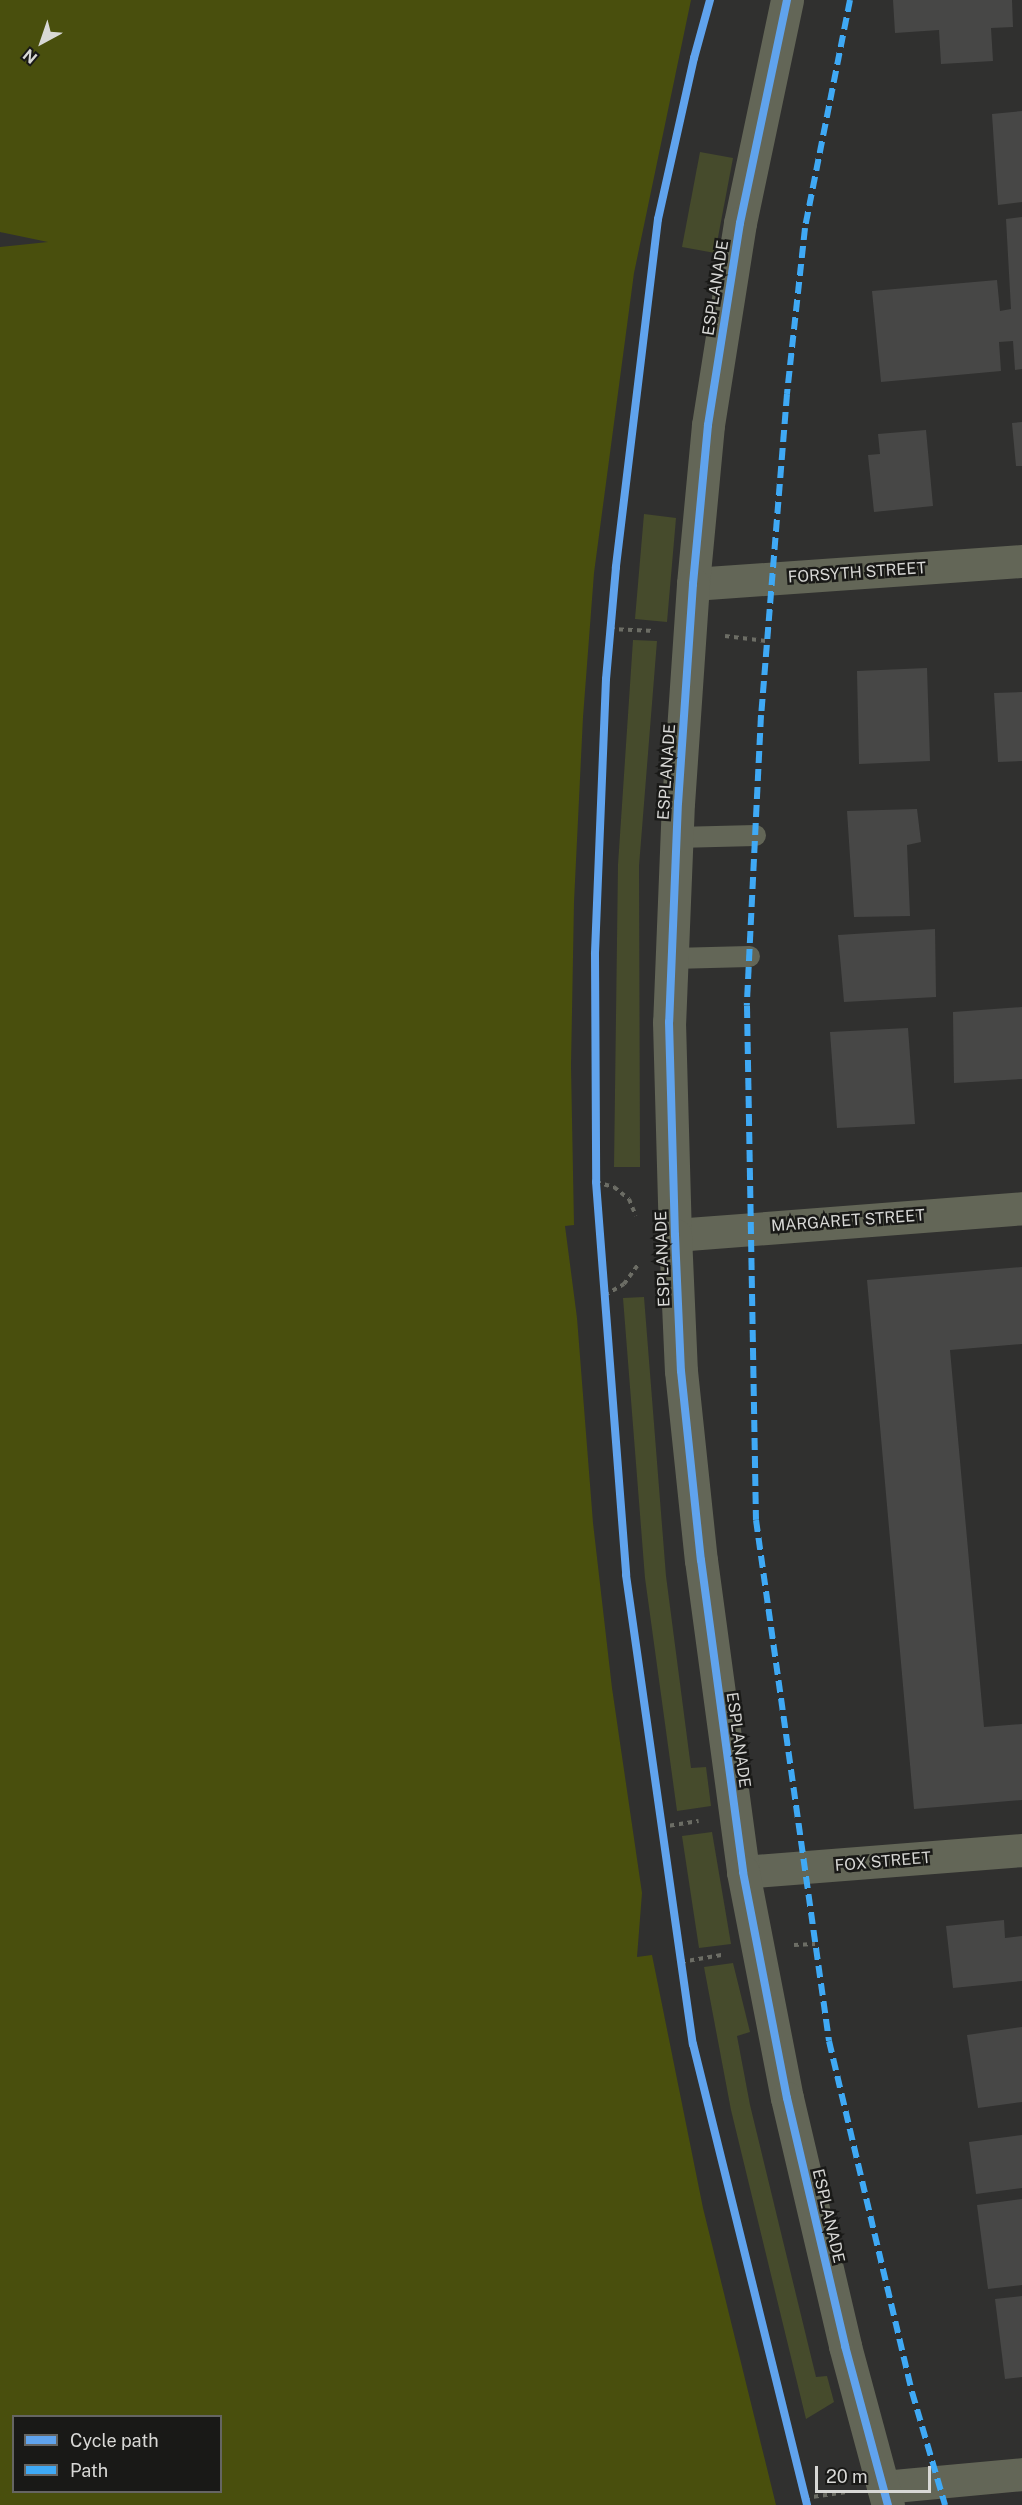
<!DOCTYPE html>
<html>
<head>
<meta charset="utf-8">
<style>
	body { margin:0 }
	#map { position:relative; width:1022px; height:2505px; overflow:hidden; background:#30302f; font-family:"Public Sans",sans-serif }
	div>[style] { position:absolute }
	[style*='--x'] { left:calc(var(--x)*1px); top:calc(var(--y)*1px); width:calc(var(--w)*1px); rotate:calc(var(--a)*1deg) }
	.green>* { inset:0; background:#464b2c }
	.water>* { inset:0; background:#494f0d }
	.building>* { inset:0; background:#474746 }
	.path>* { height:4px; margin-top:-2px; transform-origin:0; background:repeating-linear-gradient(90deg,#6c6d65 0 4.5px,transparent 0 9px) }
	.service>* { height:21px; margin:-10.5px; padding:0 10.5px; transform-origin:10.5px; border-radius:10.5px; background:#636657 }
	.minor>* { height:33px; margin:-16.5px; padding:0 16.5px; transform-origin:16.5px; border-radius:16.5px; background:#636657 }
	.tertiary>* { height:33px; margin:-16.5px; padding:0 16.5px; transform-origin:16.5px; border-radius:16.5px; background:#636657 }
	.quiet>* { height:6px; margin-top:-3px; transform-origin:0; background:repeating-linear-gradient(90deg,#3fa9f5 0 12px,transparent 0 18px) }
	.cycleway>* { height:8px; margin:-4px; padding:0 4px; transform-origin:4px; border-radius:4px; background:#60a3ed }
	span { translate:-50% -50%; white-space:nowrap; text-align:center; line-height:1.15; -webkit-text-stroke:5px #191917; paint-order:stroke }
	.street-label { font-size:16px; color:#d8d8d6 }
	.legend { position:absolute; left:12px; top:2415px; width:210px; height:78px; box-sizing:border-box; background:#191917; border:2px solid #656563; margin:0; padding:8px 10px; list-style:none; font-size:18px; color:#d8d8d6 }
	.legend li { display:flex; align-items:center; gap:12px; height:30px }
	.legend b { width:30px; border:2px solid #656563 }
	.north { position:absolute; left:12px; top:12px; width:60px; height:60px; -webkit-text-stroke:4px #191917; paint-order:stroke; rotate:220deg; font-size:16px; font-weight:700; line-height:24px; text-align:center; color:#d8d8d6 }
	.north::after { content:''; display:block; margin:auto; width:21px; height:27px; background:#d8d8d6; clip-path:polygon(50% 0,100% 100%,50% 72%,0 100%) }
	.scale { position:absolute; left:815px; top:2466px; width:116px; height:27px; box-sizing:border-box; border:3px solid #d8d8d6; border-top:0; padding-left:8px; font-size:18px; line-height:21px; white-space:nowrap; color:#d8d8d6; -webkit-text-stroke:4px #191917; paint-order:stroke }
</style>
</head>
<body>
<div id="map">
	<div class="green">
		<div style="clip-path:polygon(700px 152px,733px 158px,715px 253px,682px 247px)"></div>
		<div style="clip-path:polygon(644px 514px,676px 518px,667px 622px,635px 619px)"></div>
		<div style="clip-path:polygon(633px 640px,657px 641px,639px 866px,640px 1167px,614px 1167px,618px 865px)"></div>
		<div style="clip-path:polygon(644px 1297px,666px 1576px,691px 1768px,706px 1767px,711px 1806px,677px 1811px,645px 1578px,623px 1298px)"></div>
		<div style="clip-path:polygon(712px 1832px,731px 1944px,699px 1948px,682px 1836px)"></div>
		<div style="clip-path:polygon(733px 1963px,750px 2032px,737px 2036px,750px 2105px,816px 2377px,827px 2376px,834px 2402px,806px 2419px,731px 2110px,704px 1967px)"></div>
	</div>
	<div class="water">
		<div style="clip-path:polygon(evenodd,0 0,691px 0,634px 273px,594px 573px,583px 717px,574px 902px,571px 1066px,574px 1225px,565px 1226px,577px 1318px,593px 1523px,612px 1688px,642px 1893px,637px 1957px,652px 1955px,703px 2208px,776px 2505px,0 2505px,0 247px,48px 242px,0 232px,0 0,14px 2416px,220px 2416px,220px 2492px,14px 2492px,14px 2416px)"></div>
	</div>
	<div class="building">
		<div style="clip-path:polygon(893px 0,1012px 0,1013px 27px,991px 28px,993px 61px,941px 64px,939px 30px,895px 33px)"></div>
		<div style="clip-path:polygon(1022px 111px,1022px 202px,998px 205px,992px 114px)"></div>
		<div style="clip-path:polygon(1022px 217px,1022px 369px,1015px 370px,1013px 341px,999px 342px,1001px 371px,881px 382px,872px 291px,997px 280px,1000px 311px,1011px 309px,1006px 219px)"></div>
		<div style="clip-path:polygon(1022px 422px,1022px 466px,1016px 466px,1012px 423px)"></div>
		<div style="clip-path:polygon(926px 430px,933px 506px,874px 512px,868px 455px,880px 454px,878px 434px)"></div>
		<div style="clip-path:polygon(927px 668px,930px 761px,859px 764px,857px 671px)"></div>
		<div style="clip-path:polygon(1022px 692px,1022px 761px,998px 762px,994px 693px)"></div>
		<div style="clip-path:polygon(917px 809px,921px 842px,907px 845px,910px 916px,854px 917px,847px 811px)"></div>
		<div style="clip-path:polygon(935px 929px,936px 997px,844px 1002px,838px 935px)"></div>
		<div style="clip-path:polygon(1022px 1007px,1022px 1079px,954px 1083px,953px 1012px)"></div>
		<div style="clip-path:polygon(908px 1028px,915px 1124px,837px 1128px,830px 1032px)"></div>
		<div style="clip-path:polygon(1022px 1267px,1022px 1344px,950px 1350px,984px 1727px,1022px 1724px,1022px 1800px,914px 1809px,867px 1280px)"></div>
		<div style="clip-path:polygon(1004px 1920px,1005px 1938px,1022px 1936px,1022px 1981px,953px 1988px,946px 1926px)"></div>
		<div style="clip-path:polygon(1022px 2027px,1022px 2102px,978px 2108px,967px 2035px)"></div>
		<div style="clip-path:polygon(1022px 2135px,1022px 2188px,976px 2194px,969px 2142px)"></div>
		<div style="clip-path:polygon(1022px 2199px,1022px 2285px,988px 2289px,977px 2205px)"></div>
		<div style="clip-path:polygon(1022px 2296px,1022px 2377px,1005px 2379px,995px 2299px)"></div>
	</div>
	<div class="path">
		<div style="--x:610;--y:629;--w:45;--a:2.5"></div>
		<div style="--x:725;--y:636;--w:41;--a:7"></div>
		<div style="--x:596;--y:1182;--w:19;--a:16"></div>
		<div style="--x:614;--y:1187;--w:19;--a:39"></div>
		<div style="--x:629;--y:1199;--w:18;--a:68"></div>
		<div style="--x:605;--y:1295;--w:22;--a:-30"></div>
		<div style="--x:624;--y:1284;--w:26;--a:-54"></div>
		<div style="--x:661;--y:1827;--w:38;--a:-9"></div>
		<div style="--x:794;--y:1945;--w:21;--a:-3"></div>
		<div style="--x:681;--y:1962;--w:41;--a:-9.9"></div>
		<div style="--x:805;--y:2498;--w:42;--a:-8.1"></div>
	</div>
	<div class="service">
		<div style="--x:676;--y:837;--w:79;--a:-1.5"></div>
		<div style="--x:672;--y:958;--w:77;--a:-1.5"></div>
	</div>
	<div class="minor">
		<div style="--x:693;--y:584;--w:330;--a:-4"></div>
		<div style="--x:675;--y:1235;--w:348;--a:-4.4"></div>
		<div style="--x:743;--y:1872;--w:280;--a:-4.5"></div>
		<div style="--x:883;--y:2487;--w:140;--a:-5.3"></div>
	</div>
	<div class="tertiary">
		<div style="--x:787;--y:0;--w:228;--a:101.9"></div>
		<div style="--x:740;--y:223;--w:205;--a:99"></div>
		<div style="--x:708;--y:425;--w:160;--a:95.4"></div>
		<div style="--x:693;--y:584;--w:219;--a:93.9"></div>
		<div style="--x:678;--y:802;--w:220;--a:92.3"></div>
		<div style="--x:669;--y:1022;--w:213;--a:88.4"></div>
		<div style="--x:675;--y:1235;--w:136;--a:87.5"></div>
		<div style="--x:681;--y:1371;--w:190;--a:84"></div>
		<div style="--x:701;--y:1560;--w:315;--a:82.3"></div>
		<div style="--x:743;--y:1872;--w:230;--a:79"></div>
		<div style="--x:787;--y:2098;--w:255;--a:76.8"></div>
		<div style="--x:845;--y:2346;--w:165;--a:74.9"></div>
	</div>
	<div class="quiet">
		<div style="--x:850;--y:0;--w:232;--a:101.2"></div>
		<div style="--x:805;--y:228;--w:167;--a:96.2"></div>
		<div style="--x:787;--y:394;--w:322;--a:94.6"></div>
		<div style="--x:761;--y:715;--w:291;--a:92.8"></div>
		<div style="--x:747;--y:1006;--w:514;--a:89"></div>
		<div style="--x:756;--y:1520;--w:526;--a:82.02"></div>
		<div style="--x:829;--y:2041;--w:361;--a:76.7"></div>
		<div style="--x:912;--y:2392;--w:118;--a:73.7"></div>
	</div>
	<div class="cycleway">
		<div style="--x:710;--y:0;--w:60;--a:105.4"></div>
		<div style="--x:694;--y:58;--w:165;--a:102.6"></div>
		<div style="--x:658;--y:219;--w:351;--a:96.9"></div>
		<div style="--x:616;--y:567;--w:112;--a:95.1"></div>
		<div style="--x:606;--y:679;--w:275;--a:92.3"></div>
		<div style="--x:595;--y:954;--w:228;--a:89.7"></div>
		<div style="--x:596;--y:1182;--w:394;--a:85.6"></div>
		<div style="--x:626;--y:1575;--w:474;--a:81.9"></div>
		<div style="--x:693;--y:2044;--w:475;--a:76.1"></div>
		<div style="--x:787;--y:0;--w:228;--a:101.9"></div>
		<div style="--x:740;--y:223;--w:205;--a:99"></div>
		<div style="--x:708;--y:425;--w:160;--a:95.4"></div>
		<div style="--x:693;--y:584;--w:219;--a:93.9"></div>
		<div style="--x:678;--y:802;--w:220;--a:92.3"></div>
		<div style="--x:669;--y:1022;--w:213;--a:88.4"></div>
		<div style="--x:675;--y:1235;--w:136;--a:87.5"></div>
		<div style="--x:681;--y:1371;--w:190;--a:84"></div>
		<div style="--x:701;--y:1560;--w:315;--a:82.3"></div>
		<div style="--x:743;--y:1872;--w:230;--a:79"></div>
		<div style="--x:787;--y:2098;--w:255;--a:76.8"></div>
		<div style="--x:845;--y:2346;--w:165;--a:74.9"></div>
	</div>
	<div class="street-label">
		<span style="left:716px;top:288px;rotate:-81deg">ESPLANADE</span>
		<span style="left:857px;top:573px;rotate:-4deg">FORSYTH STREET</span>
		<span style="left:667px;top:772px;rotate:-86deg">ESPLANADE</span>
		<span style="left:848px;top:1221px;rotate:-4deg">MARGARET STREET</span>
		<span style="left:663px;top:1259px;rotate:-92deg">ESPLANADE</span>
		<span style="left:738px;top:1740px;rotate:82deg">ESPLANADE</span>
		<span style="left:883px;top:1862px;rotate:-5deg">FOX STREET</span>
		<span style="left:828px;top:2216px;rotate:77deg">ESPLANADE</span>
	</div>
	<ul class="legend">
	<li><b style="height:8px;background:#60a3ed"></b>Cycle path</li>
	<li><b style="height:8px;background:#3fa9f5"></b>Path</li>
	</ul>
	<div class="north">N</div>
	<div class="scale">20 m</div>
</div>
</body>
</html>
